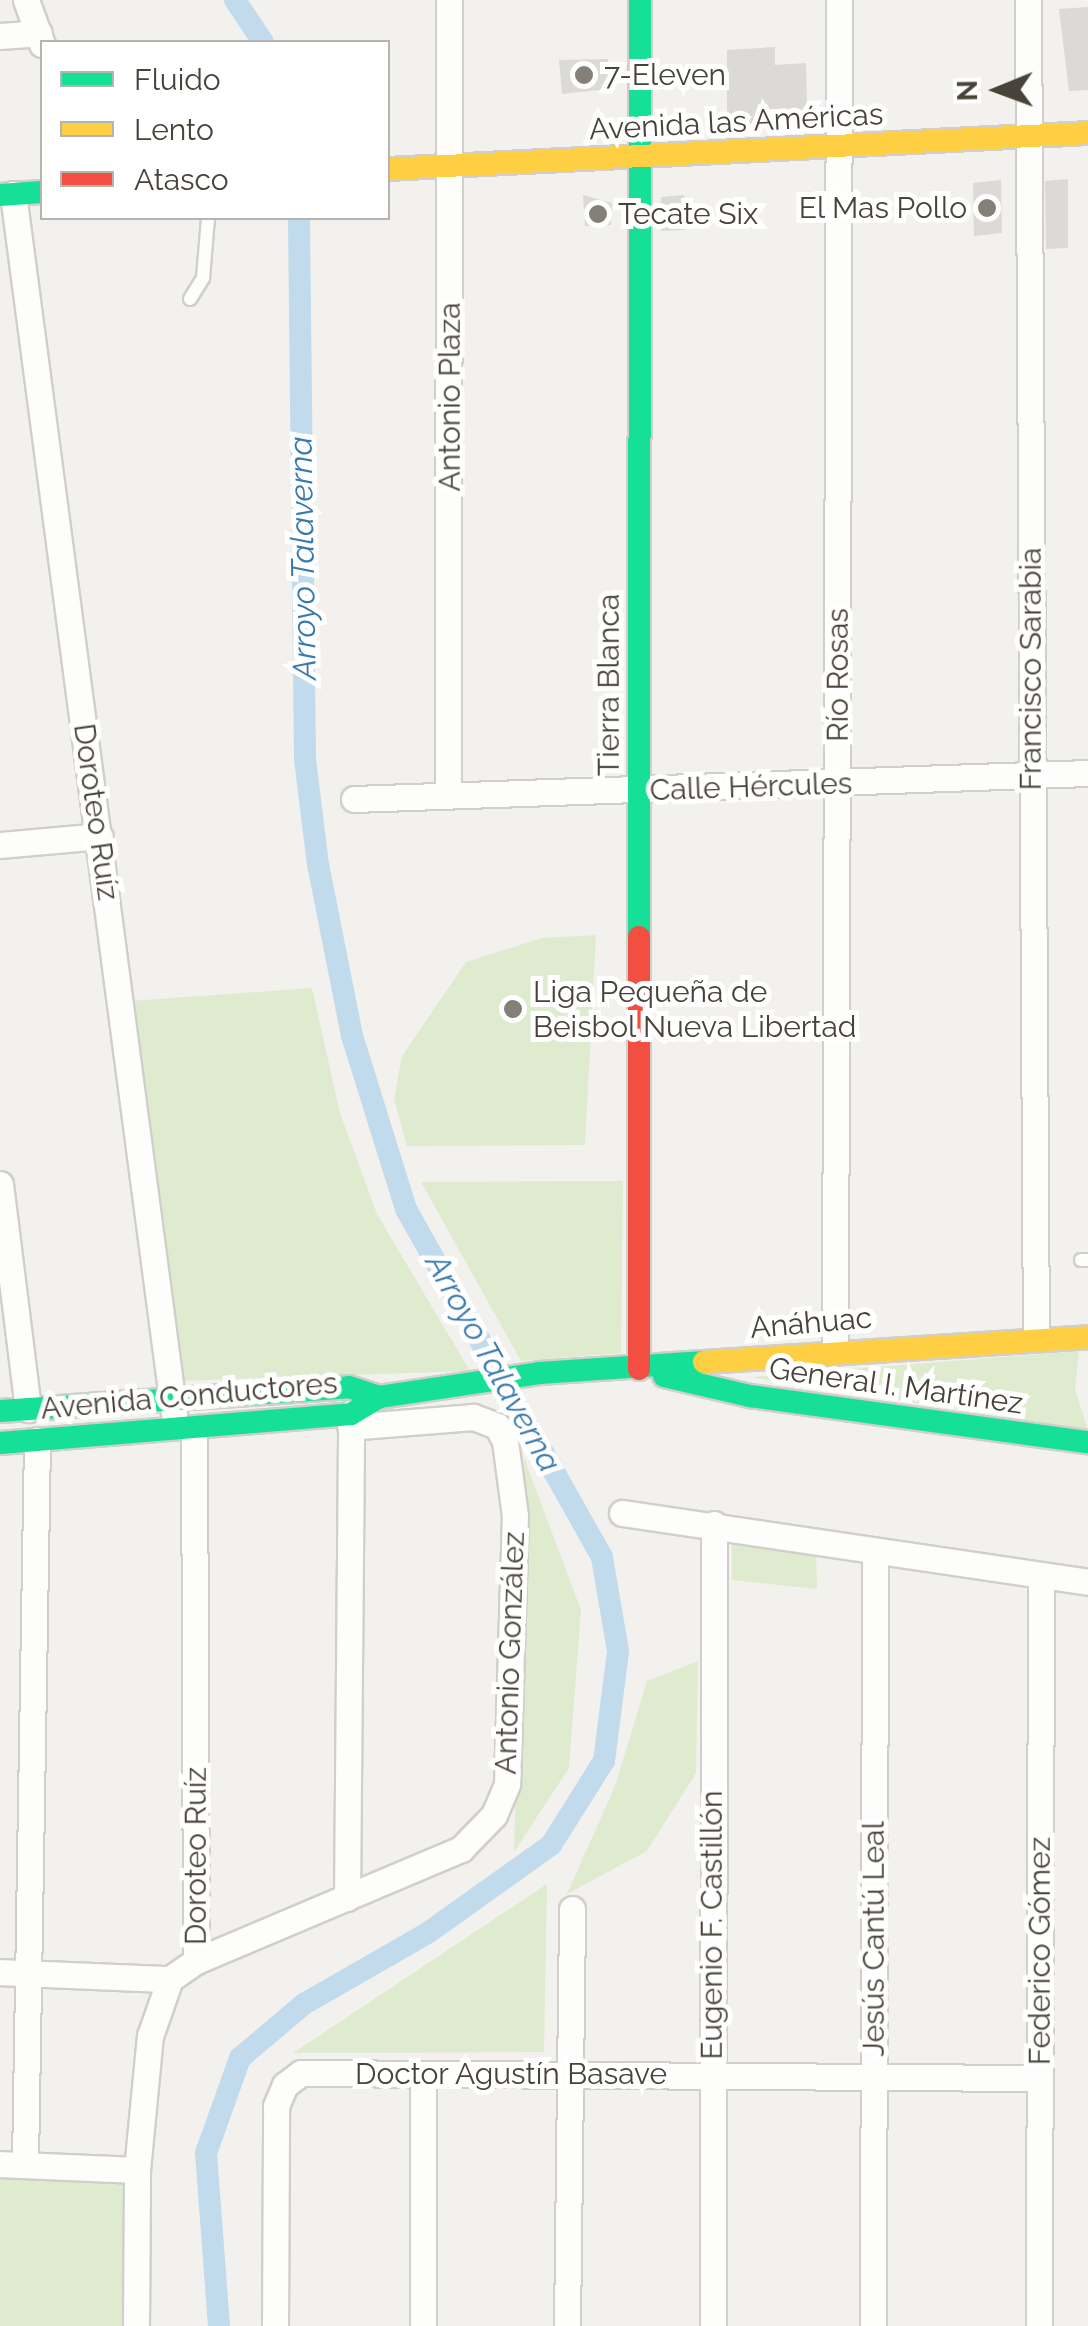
<!DOCTYPE html>
<html>
<head>
<meta charset="utf-8">
<style>
	body { margin:0 }
	#map { position:relative; width:1088px; height:2326px; overflow:hidden; background:#f3f1ed; font-family:Raleway,sans-serif }
	div>[style] { position:absolute }
	[style*='--x'] { left:calc(var(--x)*1px); top:calc(var(--y)*1px); width:calc(var(--w)*1px); rotate:calc(var(--a)*1deg) }
	.green>* { inset:0; background:#dfebcf }
	.canal>* { height:22px; margin:-11px; padding:0 11px; transform-origin:11px; border-radius:11px; background:#c1dbed }
	.building>* { inset:0; background:#dcdad6 }
	.roads { filter:drop-shadow(2px 0 #d1cfcb) drop-shadow(-2px 0 #d1cfcb) drop-shadow(0 2px #d1cfcb) drop-shadow(0 -2px #d1cfcb) }
	.lane>* { height:12px; margin:-6px; padding:0 6px; transform-origin:6px; border-radius:6px; background:#fdfdfc }
	.street>* { height:25px; margin:-12.5px; padding:0 12.5px; transform-origin:12.5px; border-radius:12.5px; background:#fdfdfc }
	.fast>* { height:22px; margin:-11px; padding:0 11px; transform-origin:11px; border-radius:11px; background:#16e098 }
	.slow>* { height:22px; margin:-11px; padding:0 11px; transform-origin:11px; border-radius:11px; background:#ffcf43 }
	.jam>* { height:22px; margin:-11px; padding:0 11px; transform-origin:11px; border-radius:11px; background:#f24e42 }
	.dots>* { width:28px; height:28px; translate:-50% -50%; box-sizing:border-box; border:5px solid #fff; border-radius:50% }
	span { translate:-50% -50%; white-space:nowrap; text-align:center; line-height:1.15; -webkit-text-stroke:10px #fff; paint-order:stroke }
	.poi-label { font-size:30px; color:#484339 }
	.left { translate:0 -50%; text-align:left }
	.right { translate:-100% -50%; text-align:right }
	.street-label { font-size:30px; color:#484339 }
	.water-label { font-size:32px; color:#3879af; font-style:italic }
	.legend { position:absolute; left:40px; top:40px; width:350px; height:180px; box-sizing:border-box; background:#fff; border:2px solid #b6b4b0; margin:0; padding:12px 18px; list-style:none; font-size:30px; color:#484339 }
	.legend li { display:flex; align-items:center; gap:20px; height:50px }
	.legend b { width:50px; border:2px solid #b6b4b0 }
	.north { position:absolute; left:948px; top:40px; width:100px; height:100px; -webkit-text-stroke:8px #fff; paint-order:stroke; rotate:269deg; font-size:28px; font-weight:700; line-height:40px; text-align:center; color:#484339 }
	.north::after { content:''; display:block; margin:auto; width:35px; height:45px; background:#484339; clip-path:polygon(50% 0,100% 100%,50% 72%,0 100%) }
</style>
</head>
<body>
<div id="map">
	<div class="green">
		<div style="clip-path:polygon(596px 935px,585px 1145px,407px 1146px,394px 1099px,402px 1056px,466px 962px,542px 938px)"></div>
		<div style="clip-path:polygon(312px 988px,340px 1113px,377px 1214px,470px 1371px,177px 1381px,130px 1001px)"></div>
		<div style="clip-path:polygon(623px 1181px,621px 1353px,521px 1361px,421px 1182px)"></div>
		<div style="clip-path:polygon(1079px 1351px,1075px 1390px,1088px 1430px,750px 1377px)"></div>
		<div style="clip-path:polygon(524px 1458px,581px 1610px,569px 1768px,514px 1852px)"></div>
		<div style="clip-path:polygon(732px 1542px,816px 1554px,817px 1589px,732px 1580px)"></div>
		<div style="clip-path:polygon(698px 1661px,696px 1773px,647px 1851px,567px 1894px,615px 1786px,647px 1681px)"></div>
		<div style="clip-path:polygon(547px 1884px,544px 2052px,293px 2053px)"></div>
		<div style="clip-path:polygon(0 2174px,120px 2179px,125px 2187px,124px 2326px,0 2326px)"></div>
	</div>
	<div class="canal">
		<div style="--x:235;--y:0;--w:50;--a:56.3"></div>
		<div style="--x:219;--y:2326;--w:173;--a:-94.3"></div>
		<div style="--x:206;--y:2153;--w:101;--a:-70.3"></div>
		<div style="--x:240;--y:2058;--w:84;--a:-40.2"></div>
		<div style="--x:304;--y:2004;--w:144;--a:-29.9"></div>
		<div style="--x:429;--y:1932;--w:150;--a:-35.5"></div>
		<div style="--x:551;--y:1845;--w:99;--a:-57.8"></div>
		<div style="--x:604;--y:1761;--w:111;--a:-82.7"></div>
		<div style="--x:618;--y:1651;--w:95;--a:-99.7"></div>
		<div style="--x:602;--y:1557;--w:399;--a:-119.4"></div>
		<div style="--x:406;--y:1209;--w:181;--a:-107.3"></div>
		<div style="--x:352;--y:1036;--w:174;--a:-101.2"></div>
		<div style="--x:318;--y:865;--w:107;--a:-97"></div>
		<div style="--x:305;--y:759;--w:541;--a:-90.64"></div>
	</div>
	<div class="building">
		<div style="clip-path:polygon(1088px 7px,1088px 90px,1069px 91px,1059px 9px)"></div>
		<div style="clip-path:polygon(775px 47px,775px 65px,806px 63px,807px 108px,796px 121px,727px 124px,727px 50px)"></div>
		<div style="clip-path:polygon(608px 59px,609px 89px,562px 94px,559px 60px)"></div>
		<div style="clip-path:polygon(1068px 179px,1068px 248px,1046px 249px,1045px 181px)"></div>
		<div style="clip-path:polygon(1001px 180px,1002px 233px,974px 236px,973px 183px)"></div>
		<div style="clip-path:polygon(583px 195px,612px 203px,611px 225px,585px 226px)"></div>
		<div style="clip-path:polygon(684px 195px,685px 230px,661px 231px,661px 197px)"></div>
	</div>
	<div class="roads">
		<div class="lane">
			<div style="--x:190;--y:299;--w:25;--a:-58"></div>
			<div style="--x:203;--y:278;--w:60;--a:-85.2"></div>
			<div style="--x:1081;--y:1260;--w:7;--a:0"></div>
		</div>
		<div class="street">
			<div style="--x:26;--y:0;--w:47;--a:70"></div>
			<div style="--x:1028;--y:0;--w:1338;--a:89.66"></div>
			<div style="--x:0;--y:36;--w:39;--a:-4"></div>
			<div style="--x:13;--y:194;--w:1231;--a:82.48"></div>
			<div style="--x:448;--y:794;--w:794;--a:-89.93"></div>
			<div style="--x:354;--y:799;--w:734;--a:-2.03"></div>
			<div style="--x:0;--y:845;--w:100;--a:-5.1"></div>
			<div style="--x:0;--y:1184;--w:227;--a:82.9"></div>
			<div style="--x:835;--y:1350;--w:1350;--a:-89.83"></div>
			<div style="--x:622;--y:1513;--w:471;--a:8.4"></div>
			<div style="--x:347;--y:1898;--w:485;--a:-89.5"></div>
			<div style="--x:196;--y:1961;--w:288;--a:-22.9"></div>
			<div style="--x:461;--y:1849;--w:47;--a:-45.9"></div>
			<div style="--x:494;--y:1815;--w:34;--a:-67"></div>
			<div style="--x:507;--y:1784;--w:268;--a:-88.3"></div>
			<div style="--x:515;--y:1516;--w:76;--a:-97.6"></div>
			<div style="--x:505;--y:1441;--w:17;--a:-118"></div>
			<div style="--x:497;--y:1426;--w:26;--a:-159"></div>
			<div style="--x:473;--y:1417;--w:123;--a:175.4"></div>
			<div style="--x:0;--y:1972;--w:170;--a:2.4"></div>
			<div style="--x:0;--y:2164;--w:137;--a:2.5"></div>
			<div style="--x:25;--y:2164;--w:724;--a:-89.05"></div>
			<div style="--x:136;--y:2326;--w:156;--a:-89.6"></div>
			<div style="--x:137;--y:2170;--w:135;--a:-84.5"></div>
			<div style="--x:150;--y:2036;--w:60;--a:-70.7"></div>
			<div style="--x:170;--y:1979;--w:32;--a:-35"></div>
			<div style="--x:196;--y:1961;--w:533;--a:-90.21"></div>
			<div style="--x:275;--y:2326;--w:220;--a:-89.7"></div>
			<div style="--x:276;--y:2106;--w:23;--a:-67"></div>
			<div style="--x:285;--y:2085;--w:20;--a:-37"></div>
			<div style="--x:301;--y:2073;--w:739;--a:0.39"></div>
			<div style="--x:423;--y:2326;--w:250;--a:-90"></div>
			<div style="--x:567;--y:2326;--w:417;--a:-89.3"></div>
			<div style="--x:713;--y:2326;--w:802;--a:-89.93"></div>
			<div style="--x:873;--y:2326;--w:773;--a:-89.85"></div>
			<div style="--x:1039;--y:2326;--w:749;--a:-89.85"></div>
		</div>
		<div class="fast">
			<div style="--x:0;--y:195;--w:42;--a:-4.1"></div>
			<div style="--x:639;--y:937;--w:937;--a:-89.94"></div>
			<div style="--x:664;--y:1376;--w:88;--a:13.1"></div>
			<div style="--x:750;--y:1396;--w:341;--a:7.8"></div>
			<div style="--x:0;--y:1411;--w:350;--a:-3.9"></div>
			<div style="--x:349;--y:1387;--w:32;--a:18"></div>
			<div style="--x:0;--y:1443;--w:352;--a:-4.7"></div>
			<div style="--x:351;--y:1414;--w:33;--a:-31"></div>
			<div style="--x:379;--y:1397;--w:162;--a:-8.5"></div>
			<div style="--x:539;--y:1373;--w:165;--a:-3.8"></div>
		</div>
		<div class="slow">
			<div style="--x:388;--y:169;--w:701;--a:-2.94"></div>
			<div style="--x:704;--y:1362;--w:385;--a:-3.7"></div>
		</div>
		<div class="jam">
			<div style="--x:639;--y:1369;--w:432;--a:-90"></div>
		</div>
	</div>
	<div class="dots">
		<div style="left:584px;top:75px;background:#848078"></div>
		<div style="left:987px;top:208px;background:#848078"></div>
		<div style="left:598px;top:214px;background:#848078"></div>
		<div style="left:513px;top:1009px;background:#848078"></div>
	</div>
	<div class="poi-label">
		<span class="left" style="left:604px;top:75px">7-Eleven</span>
		<span class="right" style="left:967px;top:208px">El Mas Pollo</span>
		<span class="left" style="left:618px;top:214px">Tecate Six</span>
		<span class="left" style="left:533px;top:1009px">Liga Pequeña de<br>Beisbol Nueva Libertad</span>
	</div>
	<div class="street-label">
		<span style="left:736px;top:122px;rotate:-3deg">Avenida las Américas</span>
		<span style="left:450px;top:397px;rotate:-90deg">Antonio Plaza</span>
		<span style="left:1031px;top:669px;rotate:-90deg">Francisco Sarabia</span>
		<span style="left:838px;top:675px;rotate:-90deg">Río Rosas</span>
		<span style="left:609px;top:685px;rotate:-90deg">Tierra Blanca</span>
		<span style="left:751px;top:787px;rotate:-2deg">Calle Hércules</span>
		<span style="left:96px;top:812px;rotate:82deg">Doroteo Ruíz</span>
		<span style="left:811px;top:1323px;rotate:-5deg">Anáhuac</span>
		<span style="left:896px;top:1386px;rotate:8deg">General I. Martínez</span>
		<span style="left:189px;top:1396px;rotate:-5deg">Avenida Conductores</span>
		<span style="left:510px;top:1653px;rotate:-88deg">Antonio González</span>
		<span style="left:196px;top:1856px;rotate:-90deg">Doroteo Ruíz</span>
		<span style="left:712px;top:1925px;rotate:-90deg">Eugenio F. Castillón</span>
		<span style="left:874px;top:1939px;rotate:-90deg">Jesús Cantú Leal</span>
		<span style="left:1040px;top:1951px;rotate:-90deg">Federico Gómez</span>
		<span style="left:511px;top:2074px">Doctor Agustín Basave</span>
	</div>
	<div class="water-label">
		<span style="left:303px;top:558px;rotate:-91deg">Arroyo Talaverna</span>
		<span style="left:493px;top:1363px;rotate:61deg">Arroyo Talaverna</span>
	</div>
	<ul class="legend">
	<li><b style="height:12px;background:#16e098"></b>Fluido</li>
	<li><b style="height:12px;background:#ffcf43"></b>Lento</li>
	<li><b style="height:12px;background:#f24e42"></b>Atasco</li>
	</ul>
	<div class="north">N</div>
</div>
</body>
</html>
